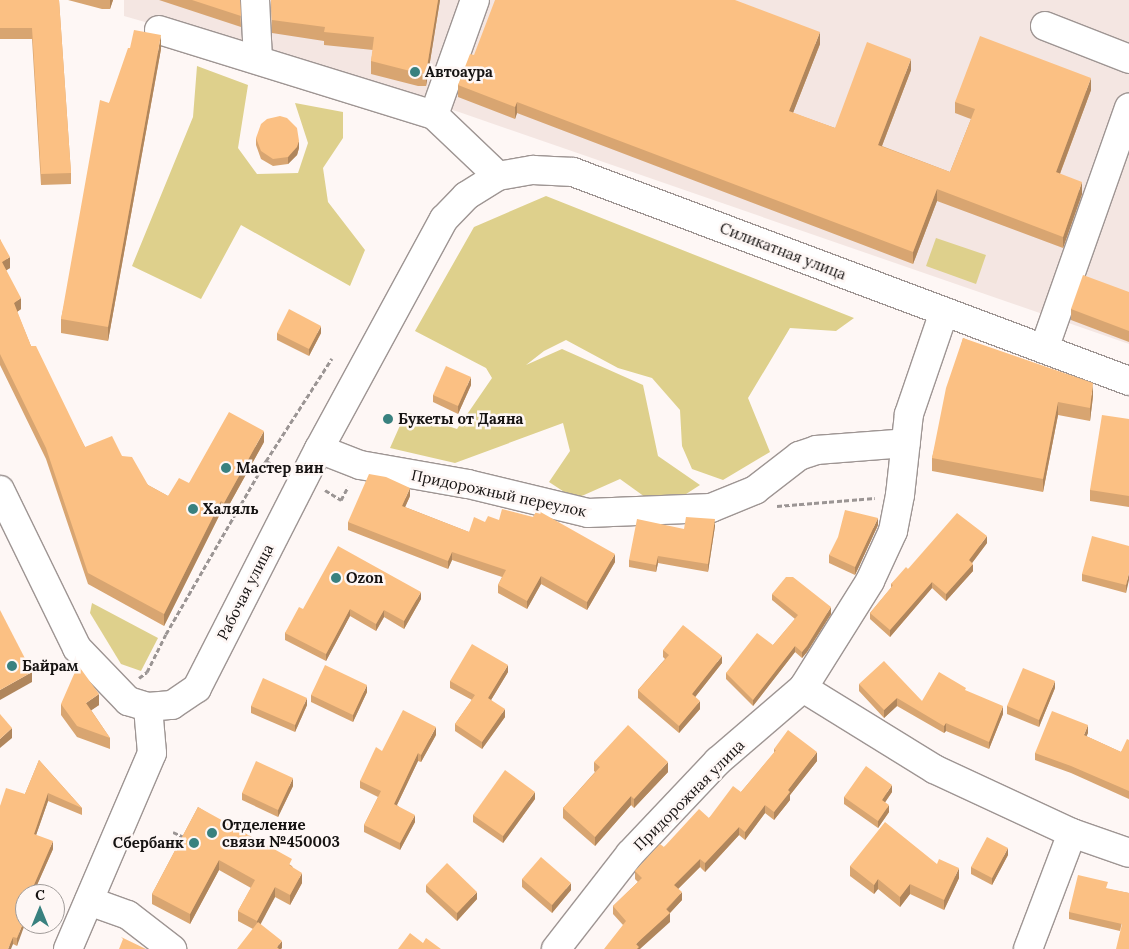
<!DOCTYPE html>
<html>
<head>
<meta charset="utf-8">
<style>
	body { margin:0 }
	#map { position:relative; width:1129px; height:949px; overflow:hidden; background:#fef7f5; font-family:Lora,serif }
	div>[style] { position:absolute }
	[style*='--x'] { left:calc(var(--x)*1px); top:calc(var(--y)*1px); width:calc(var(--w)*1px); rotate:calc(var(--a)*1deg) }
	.built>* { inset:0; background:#f4e6e2 }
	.green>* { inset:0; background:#ded08c }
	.path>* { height:3px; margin-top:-1.5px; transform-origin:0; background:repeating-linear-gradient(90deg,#9b9594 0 5px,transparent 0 7.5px) }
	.roads { filter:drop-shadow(1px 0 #9e9593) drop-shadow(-1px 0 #9e9593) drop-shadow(0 1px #9e9593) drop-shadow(0 -1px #9e9593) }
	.minor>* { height:28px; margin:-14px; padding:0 14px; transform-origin:14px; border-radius:14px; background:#fff }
	.wall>* { inset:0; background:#d8a571 }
	.shaded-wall>* { inset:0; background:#b0865c }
	.building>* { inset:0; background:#fbc083 }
	.dots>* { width:14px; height:14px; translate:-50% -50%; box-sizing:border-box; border:2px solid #fef7f5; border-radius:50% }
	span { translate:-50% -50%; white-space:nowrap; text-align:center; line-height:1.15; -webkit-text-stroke:5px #fef7f5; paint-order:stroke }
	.poi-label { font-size:15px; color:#161312; font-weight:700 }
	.left { translate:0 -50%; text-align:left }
	.right { translate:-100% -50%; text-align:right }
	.street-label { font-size:15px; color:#161312 }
	.north { position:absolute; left:15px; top:884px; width:50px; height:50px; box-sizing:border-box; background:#fef7f5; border:1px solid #a19c9a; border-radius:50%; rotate:0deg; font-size:14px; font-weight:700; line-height:20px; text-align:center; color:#161312 }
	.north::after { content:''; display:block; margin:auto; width:18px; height:22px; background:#39817f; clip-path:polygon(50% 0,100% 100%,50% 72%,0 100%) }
</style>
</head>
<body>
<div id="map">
	<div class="built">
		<div style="clip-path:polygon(124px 0,1129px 0,1129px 344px,459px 112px,124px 16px)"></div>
	</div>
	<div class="green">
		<div style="clip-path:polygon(197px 66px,248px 85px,238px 148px,257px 174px,298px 173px,308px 143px,295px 103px,343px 112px,343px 138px,323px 168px,328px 202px,365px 250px,350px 286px,241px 225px,201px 299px,132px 266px,193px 117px)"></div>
		<div style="clip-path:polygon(546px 196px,854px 318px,836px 331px,790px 328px,748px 398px,770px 452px,723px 480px,692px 469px,682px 446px,680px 410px,652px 378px,618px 368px,566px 340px,544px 351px,526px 365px,562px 349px,643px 385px,658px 456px,700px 485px,683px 496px,645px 497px,620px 479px,575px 499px,549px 482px,570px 451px,563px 423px,455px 463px,390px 448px,406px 412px,457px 429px,492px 378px,486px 368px,415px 331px,474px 227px)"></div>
		<div style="clip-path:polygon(936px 238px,986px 255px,976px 284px,926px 266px)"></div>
		<div style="clip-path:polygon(92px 603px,158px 638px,141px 671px,121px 664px,90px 613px)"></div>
	</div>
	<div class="path">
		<div style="--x:266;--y:461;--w:122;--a:-57.3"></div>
		<div style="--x:325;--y:490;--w:19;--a:32"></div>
		<div style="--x:341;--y:500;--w:15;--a:-62"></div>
		<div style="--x:777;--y:506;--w:98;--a:-4.7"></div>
		<div style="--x:139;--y:678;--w:10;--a:-37"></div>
		<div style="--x:147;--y:672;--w:42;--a:-63.4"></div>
		<div style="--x:166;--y:634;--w:200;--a:-60"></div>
		<div style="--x:266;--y:461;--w:17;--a:25"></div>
		<div style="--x:173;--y:832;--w:14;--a:25"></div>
	</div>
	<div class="roads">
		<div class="minor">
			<div style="--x:255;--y:0;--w:60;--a:87.1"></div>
			<div style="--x:1045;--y:26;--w:90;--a:21.4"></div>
			<div style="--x:159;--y:30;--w:288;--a:17.2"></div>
			<div style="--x:434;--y:115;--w:88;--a:43.6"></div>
			<div style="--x:434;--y:115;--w:122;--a:-70.4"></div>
			<div style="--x:1044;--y:349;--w:256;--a:-70.6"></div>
			<div style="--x:319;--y:449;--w:44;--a:21.3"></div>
			<div style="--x:360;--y:465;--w:110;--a:10"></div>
			<div style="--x:468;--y:484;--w:123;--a:13.6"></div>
			<div style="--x:588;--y:513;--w:123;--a:-2.3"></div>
			<div style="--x:711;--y:508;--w:48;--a:-22.2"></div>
			<div style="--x:755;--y:490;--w:56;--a:-37.7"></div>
			<div style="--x:799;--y:456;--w:18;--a:-19"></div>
			<div style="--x:816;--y:450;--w:90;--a:-4.4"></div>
			<div style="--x:0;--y:490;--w:176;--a:64"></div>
			<div style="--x:77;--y:648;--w:74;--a:46.1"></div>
			<div style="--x:128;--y:701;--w:21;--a:17"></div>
			<div style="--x:803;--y:688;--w:154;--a:31.7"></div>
			<div style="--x:934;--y:769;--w:152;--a:24.9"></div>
			<div style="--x:1072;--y:833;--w:60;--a:19.3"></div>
			<div style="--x:89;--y:901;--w:41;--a:19.7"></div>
			<div style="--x:128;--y:915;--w:56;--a:37.7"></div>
			<div style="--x:68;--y:949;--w:213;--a:-66.8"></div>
			<div style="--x:152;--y:753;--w:46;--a:-95"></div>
			<div style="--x:148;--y:707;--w:24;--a:-5"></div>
			<div style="--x:172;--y:705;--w:30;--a:-34"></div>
			<div style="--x:197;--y:688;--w:268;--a:-63"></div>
			<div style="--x:319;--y:449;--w:262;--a:-61.5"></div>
			<div style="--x:444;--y:219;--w:32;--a:-46"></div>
			<div style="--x:466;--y:196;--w:38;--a:-32"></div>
			<div style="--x:498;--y:176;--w:36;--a:-10"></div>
			<div style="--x:533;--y:170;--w:40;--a:2.9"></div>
			<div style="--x:573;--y:172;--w:594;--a:20.6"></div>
			<div style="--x:556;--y:949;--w:120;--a:-52.1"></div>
			<div style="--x:630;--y:854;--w:128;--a:-46.6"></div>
			<div style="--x:718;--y:761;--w:112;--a:-40.7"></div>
			<div style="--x:803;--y:688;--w:126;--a:-57.9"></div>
			<div style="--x:870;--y:581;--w:55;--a:-65.3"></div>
			<div style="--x:893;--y:531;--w:37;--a:-79"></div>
			<div style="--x:900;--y:495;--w:81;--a:-83.7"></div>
			<div style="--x:909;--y:414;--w:108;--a:-71.1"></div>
			<div style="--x:1028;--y:949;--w:124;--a:-69.2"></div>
		</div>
	</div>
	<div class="wall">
		<div style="clip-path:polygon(0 0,59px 0,71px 173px,71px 184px,41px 185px,32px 39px,0 39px)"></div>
		<div style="clip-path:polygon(68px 0,113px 0,110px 9px,102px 9px)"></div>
		<div style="clip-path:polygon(159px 0,240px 0,241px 27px)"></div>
		<div style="clip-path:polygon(271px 0,440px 0,426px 86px,418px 86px,371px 74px,371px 61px,373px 50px,324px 45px,324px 41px,272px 33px)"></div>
		<div style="clip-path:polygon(820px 44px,793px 113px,835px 128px,911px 70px,882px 146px,950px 172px,971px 119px,955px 113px,955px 102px,1091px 90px,1060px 174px,1082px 194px,1063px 248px,937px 201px,913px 264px,517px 113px,515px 119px,458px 97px,458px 85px,474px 55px)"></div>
		<div style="clip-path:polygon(161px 49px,108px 341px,61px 333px,61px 319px,109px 103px)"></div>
		<div style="clip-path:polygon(256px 138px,299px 148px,297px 155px,288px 164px,273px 166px,261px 159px,256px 145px)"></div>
		<div style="clip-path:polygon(0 239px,10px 268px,6px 270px,21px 309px,17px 312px,31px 346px,85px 447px,122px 456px,148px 485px,168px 496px,189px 483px,264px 442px,224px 514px,221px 512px,164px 626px,88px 584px,46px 459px,0 365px)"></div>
		<div style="clip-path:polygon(1129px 292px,1129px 342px,1071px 320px,1071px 309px)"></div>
		<div style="clip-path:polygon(277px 333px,321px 333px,309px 356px,277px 340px)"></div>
		<div style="clip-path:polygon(963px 338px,1093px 396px,1090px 421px,1058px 415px,1043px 492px,932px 471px,932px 458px)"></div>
		<div style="clip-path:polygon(471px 385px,458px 414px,433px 402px,433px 395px)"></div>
		<div style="clip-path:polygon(1129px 419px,1129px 507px,1090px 501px,1090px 490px)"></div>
		<div style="clip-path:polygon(410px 496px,405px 507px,469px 532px,485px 522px,615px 562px,587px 610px,541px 584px,527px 609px,498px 593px,498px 585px,502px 577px,452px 560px,448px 569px,348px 530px,348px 522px)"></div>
		<div style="clip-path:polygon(878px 525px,855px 575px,829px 563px,829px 555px)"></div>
		<div style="clip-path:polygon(715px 526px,708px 572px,658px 563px,656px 572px,629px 567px,629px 560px,684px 529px)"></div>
		<div style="clip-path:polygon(987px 543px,972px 563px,973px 571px,946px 601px,932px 588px,890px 637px,870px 619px,870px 613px,891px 588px,891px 584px,908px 569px)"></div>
		<div style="clip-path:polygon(1129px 546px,1126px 593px,1082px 581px,1082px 574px)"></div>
		<div style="clip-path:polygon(772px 594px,831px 614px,807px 652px,802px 658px,795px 652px,753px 706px,726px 679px,726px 673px,773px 645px,795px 619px,772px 600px)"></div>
		<div style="clip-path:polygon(421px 599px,404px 629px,384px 617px,376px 631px,350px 616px,326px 661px,285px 640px,285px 633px,303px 609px)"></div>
		<div style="clip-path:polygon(663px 650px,722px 663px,695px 697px,700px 709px,679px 733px,638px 698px,638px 690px,665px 659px,663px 657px)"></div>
		<div style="clip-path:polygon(508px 672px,491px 700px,505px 717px,482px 749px,455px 731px,455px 724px,472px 700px,450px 688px,450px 681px)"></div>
		<div style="clip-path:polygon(859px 684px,922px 701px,966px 691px,1003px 714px,989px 749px,946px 731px,944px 733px,897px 706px,884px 718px,859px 691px)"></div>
		<div style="clip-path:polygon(1055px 688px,1039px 727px,1007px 714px,1007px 706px)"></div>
		<div style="clip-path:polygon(367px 692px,353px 722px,311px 702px,311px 695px)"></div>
		<div style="clip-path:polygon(61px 704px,99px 705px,91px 710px,110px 738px,110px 749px,77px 737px,61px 715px)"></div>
		<div style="clip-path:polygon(307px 705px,295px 732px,251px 713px,251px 706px)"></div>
		<div style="clip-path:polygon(1088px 733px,1086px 736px,1121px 752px,1129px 740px,1129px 799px,1071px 773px,1035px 760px,1035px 753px)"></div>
		<div style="clip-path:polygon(436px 735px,421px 762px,418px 761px,397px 805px,415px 822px,400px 850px,364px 832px,364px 825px,378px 797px,360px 788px,360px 781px)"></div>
		<div style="clip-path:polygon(774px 749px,817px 761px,790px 795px,790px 800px,774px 820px,765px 813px,745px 840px,739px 835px,705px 872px,700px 867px,678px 889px,682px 900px,670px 913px,670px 922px,623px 925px,613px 914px,613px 906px,638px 882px,635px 879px,635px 871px,664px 847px,709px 818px,741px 792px,774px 753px)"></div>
		<div style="clip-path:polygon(39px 760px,82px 808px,82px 815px,48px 801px,36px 835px,53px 849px,33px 894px,25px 894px,17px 946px,13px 944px,0 949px,0 806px,25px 794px)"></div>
		<div style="clip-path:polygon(594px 762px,668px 772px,634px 808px,631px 805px,595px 846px,563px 818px,563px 808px,595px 772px,594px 771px)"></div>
		<div style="clip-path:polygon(293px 786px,278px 817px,242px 800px,242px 793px)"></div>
		<div style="clip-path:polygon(892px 792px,885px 802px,889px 812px,878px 828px,844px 804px,844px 797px)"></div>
		<div style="clip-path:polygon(535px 799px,503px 843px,473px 822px,473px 815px)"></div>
		<div style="clip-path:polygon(198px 807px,292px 866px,302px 883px,290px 905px,275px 897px,260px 924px,282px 948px,253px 929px,238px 921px,238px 911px,251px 888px,219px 870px,190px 924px,152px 904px,152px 894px)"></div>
		<div style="clip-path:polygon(1008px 855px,992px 885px,971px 874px,971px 867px)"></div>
		<div style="clip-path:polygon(937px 864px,959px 878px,944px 910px,910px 894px,900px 907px,878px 889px,874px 894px,850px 876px,850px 866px)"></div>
		<div style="clip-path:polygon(522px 879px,571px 890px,552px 913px,522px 887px)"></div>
		<div style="clip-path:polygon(426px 885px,477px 899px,457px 921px,426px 892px)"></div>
		<div style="clip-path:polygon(1108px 889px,1129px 893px,1120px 931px,1069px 919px,1069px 912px)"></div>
	</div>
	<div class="shaded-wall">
		<div style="clip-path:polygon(110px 0,113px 0,110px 9px)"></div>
		<div style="clip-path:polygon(438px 0,440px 0,426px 86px,426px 73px)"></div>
		<div style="clip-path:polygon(820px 32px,820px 44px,789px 123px,789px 111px)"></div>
		<div style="clip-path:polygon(161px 35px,161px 49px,108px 341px,108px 327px)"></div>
		<div style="clip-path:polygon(911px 59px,911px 70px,878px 156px,878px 145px)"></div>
		<div style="clip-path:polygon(1091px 78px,1091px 90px,1056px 184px,1056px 172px)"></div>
		<div style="clip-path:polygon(517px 102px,517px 113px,515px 119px,515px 107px)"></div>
		<div style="clip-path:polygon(299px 141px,299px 148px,297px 155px,288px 164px,288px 157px)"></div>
		<div style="clip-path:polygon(1082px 182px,1082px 194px,1063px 248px,1063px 237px)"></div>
		<div style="clip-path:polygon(937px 189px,937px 201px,913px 264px,913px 252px)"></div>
		<div style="clip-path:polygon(10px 257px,10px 268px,2px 273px,2px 262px)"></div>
		<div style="clip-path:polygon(21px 298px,21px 309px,14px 314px,14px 303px)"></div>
		<div style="clip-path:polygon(321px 326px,321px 333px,309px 356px,309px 349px)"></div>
		<div style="clip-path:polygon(471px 377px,471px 385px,458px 414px,458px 406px)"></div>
		<div style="clip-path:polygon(1093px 383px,1093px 396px,1090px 421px,1090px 408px)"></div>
		<div style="clip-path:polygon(1058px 402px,1058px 415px,1043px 492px,1043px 479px)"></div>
		<div style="clip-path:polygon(264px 431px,264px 442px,224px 514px,224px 503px)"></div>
		<div style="clip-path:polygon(410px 488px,410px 496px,402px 514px,402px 506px)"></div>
		<div style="clip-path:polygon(221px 501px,221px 512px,164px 626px,164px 614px)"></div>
		<div style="clip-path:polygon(878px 518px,878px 525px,855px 575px,855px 567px)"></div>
		<div style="clip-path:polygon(715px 519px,715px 526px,708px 572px,708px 564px)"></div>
		<div style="clip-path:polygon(987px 536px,987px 543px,969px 567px,969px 560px)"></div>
		<div style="clip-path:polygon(452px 552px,452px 560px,448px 569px,448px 561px)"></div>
		<div style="clip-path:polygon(615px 554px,615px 562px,587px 610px,587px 602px)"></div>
		<div style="clip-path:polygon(658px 556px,658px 563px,656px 572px,656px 565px)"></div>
		<div style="clip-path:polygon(973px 564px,973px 571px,946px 601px,946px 594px)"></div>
		<div style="clip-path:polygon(1129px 573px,1129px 580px,1126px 593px,1126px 585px)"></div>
		<div style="clip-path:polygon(541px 576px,541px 584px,527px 609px,527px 601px)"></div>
		<div style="clip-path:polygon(932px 582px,932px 588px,890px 637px,890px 630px)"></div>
		<div style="clip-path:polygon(421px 592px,421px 599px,404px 629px,404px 621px)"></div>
		<div style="clip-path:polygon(831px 607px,831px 614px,807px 652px,802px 658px,802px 652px)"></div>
		<div style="clip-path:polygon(350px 609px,350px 616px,326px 661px,326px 654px)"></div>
		<div style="clip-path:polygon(384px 610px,384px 617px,376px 631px,376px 624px)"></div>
		<div style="clip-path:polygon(795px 646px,795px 652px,753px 706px,753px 700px)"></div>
		<div style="clip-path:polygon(722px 656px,722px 663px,692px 701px,692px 694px)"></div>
		<div style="clip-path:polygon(508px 665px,508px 672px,488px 705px,488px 698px)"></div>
		<div style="clip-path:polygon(32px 672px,32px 682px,0 700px,0 690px)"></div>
		<div style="clip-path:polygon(1055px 681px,1055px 688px,1039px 727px,1039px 720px)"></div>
		<div style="clip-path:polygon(367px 685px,367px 692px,353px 722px,353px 715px)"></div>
		<div style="clip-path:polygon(99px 694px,99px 705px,86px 714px,86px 703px)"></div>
		<div style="clip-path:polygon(307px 698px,307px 705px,295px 732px,295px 725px)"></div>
		<div style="clip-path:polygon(897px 698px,897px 706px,884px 718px,884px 710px)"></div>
		<div style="clip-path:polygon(700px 701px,700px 709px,679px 733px,679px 726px)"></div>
		<div style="clip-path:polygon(1003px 706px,1003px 714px,989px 749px,989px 742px)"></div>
		<div style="clip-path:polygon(505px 709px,505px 717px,482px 749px,482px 742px)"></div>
		<div style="clip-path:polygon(946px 723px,946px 731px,944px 733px,944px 726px)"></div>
		<div style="clip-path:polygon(1088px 725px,1088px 733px,1084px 742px,1084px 735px)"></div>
		<div style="clip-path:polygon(436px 727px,436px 735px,421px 762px,421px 755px)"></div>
		<div style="clip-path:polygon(12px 728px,12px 738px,0 748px,0 739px)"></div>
		<div style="clip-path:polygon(817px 752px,817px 761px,790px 795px,790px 800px,774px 820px,774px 812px,788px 790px)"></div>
		<div style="clip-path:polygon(418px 753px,418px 761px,394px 811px,394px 804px)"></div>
		<div style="clip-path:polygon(668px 762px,668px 772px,634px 808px,634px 799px)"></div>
		<div style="clip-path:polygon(293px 778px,293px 786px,278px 817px,278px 810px)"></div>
		<div style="clip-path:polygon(892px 785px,892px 792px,882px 807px,882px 800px)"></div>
		<div style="clip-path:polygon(535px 792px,535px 799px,503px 843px,503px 836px)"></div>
		<div style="clip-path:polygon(48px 793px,48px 801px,34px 841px,34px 834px)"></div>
		<div style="clip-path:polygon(631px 796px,631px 805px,595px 846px,595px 837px)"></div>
		<div style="clip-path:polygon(765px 805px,765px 813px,745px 840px,745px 832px)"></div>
		<div style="clip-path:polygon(889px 805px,889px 812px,878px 828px,878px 821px)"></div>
		<div style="clip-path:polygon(415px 815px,415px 822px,400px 850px,400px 843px)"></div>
		<div style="clip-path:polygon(739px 827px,739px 835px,705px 872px,705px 863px)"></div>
		<div style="clip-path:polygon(53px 841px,53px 849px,33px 894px,30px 894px)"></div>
		<div style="clip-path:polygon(1008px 848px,1008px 855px,992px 885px,992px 878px)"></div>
		<div style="clip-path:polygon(700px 859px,700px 867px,674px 893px,674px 885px)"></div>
		<div style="clip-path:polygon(219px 860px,219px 870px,190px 924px,190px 914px)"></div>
		<div style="clip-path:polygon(959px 868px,959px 878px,944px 910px,944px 900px)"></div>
		<div style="clip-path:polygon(302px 873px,302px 883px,290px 905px,290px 895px)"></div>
		<div style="clip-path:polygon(878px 879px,878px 889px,874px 894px,874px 885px)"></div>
		<div style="clip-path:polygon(571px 883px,571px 890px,552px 913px,552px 905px)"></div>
		<div style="clip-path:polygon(910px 884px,910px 894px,900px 907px,900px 897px)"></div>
		<div style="clip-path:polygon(275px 887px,275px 897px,257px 931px,257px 921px)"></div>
		<div style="clip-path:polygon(477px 892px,477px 899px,457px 921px,457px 913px)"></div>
		<div style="clip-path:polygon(682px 892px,682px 900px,668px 915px,670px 913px,670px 922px,640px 949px,636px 949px,636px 944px)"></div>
		<div style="clip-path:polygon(25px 918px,25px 924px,17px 946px,17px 938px)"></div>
		<div style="clip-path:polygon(13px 937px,13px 944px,11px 949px,8px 949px)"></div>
		<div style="clip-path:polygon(282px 941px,282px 948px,281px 949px,277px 949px,277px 947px)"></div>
	</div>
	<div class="building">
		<div style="clip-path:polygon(0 0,59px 0,71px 173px,41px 174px,32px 28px,0 28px)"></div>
		<div style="clip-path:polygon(192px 0,240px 0,241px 16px)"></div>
		<div style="clip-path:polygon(271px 0,438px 0,426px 73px,418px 73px,371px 61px,374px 37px,324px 32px,325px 27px,272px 20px)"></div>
		<div style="clip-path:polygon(495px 0,735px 0,820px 32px,789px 111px,835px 128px,867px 42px,911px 59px,878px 145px,950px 172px,975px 109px,955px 102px,980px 36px,1091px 78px,1056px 172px,1082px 182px,1063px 237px,937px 189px,913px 252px,517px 102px,515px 107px,458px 85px,470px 54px,474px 55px)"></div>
		<div style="clip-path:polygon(134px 30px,161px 35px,108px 327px,61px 319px,100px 100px,109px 103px,128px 48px,130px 48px)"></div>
		<div style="clip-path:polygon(280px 116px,287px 118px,297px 128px,299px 141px,297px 147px,288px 157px,273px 159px,261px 151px,256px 138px,261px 124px,267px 119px)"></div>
		<div style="clip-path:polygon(0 239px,10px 257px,2px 262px,21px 298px,14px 303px,31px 346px,36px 346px,85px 447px,112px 436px,122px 456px,132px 457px,148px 485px,168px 496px,179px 478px,189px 483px,229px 412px,264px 431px,224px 503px,221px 501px,164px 614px,88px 573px,46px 448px,0 354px)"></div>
		<div style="clip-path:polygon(1083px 275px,1129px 292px,1129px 331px,1071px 309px)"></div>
		<div style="clip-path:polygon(289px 309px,321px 326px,309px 349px,277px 333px)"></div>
		<div style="clip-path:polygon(963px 338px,1093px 383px,1090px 408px,1058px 402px,1043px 479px,932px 458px,946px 388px)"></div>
		<div style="clip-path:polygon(446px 366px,471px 377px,458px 406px,433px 395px)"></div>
		<div style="clip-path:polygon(1102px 415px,1129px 419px,1129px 496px,1090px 490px)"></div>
		<div style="clip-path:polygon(369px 474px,386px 477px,410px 488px,402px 506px,469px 532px,474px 517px,485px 522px,488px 516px,499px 520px,502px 509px,533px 517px,537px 510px,615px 554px,587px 602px,541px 576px,527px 601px,498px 585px,506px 570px,452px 552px,448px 561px,348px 522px)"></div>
		<div style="clip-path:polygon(845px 510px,878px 518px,855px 567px,829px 555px,838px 537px)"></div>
		<div style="clip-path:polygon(957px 513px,987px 536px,969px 560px,973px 564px,946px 594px,932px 582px,890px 630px,870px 613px,893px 585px,891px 584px,906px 567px,908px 569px)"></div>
		<div style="clip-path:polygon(686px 517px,715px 519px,708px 564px,658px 556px,656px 565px,629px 560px,637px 519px,684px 529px)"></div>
		<div style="clip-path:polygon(1092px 536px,1129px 546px,1129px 573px,1126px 585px,1082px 574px)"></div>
		<div style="clip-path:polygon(338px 546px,421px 592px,404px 621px,384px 610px,376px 624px,350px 609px,326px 654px,285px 633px,299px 607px,303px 609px)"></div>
		<div style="clip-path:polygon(786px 577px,793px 577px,831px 607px,807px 646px,802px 652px,795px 646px,753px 700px,726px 673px,757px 633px,773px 645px,798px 615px,772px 594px)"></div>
		<div style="clip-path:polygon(0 610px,32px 672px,0 690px)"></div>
		<div style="clip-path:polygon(683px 625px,722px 656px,692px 694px,700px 701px,679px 726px,638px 690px,669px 655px,663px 650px)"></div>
		<div style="clip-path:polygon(472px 644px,508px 665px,488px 698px,505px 709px,482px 742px,455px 724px,475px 695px,450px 681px)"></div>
		<div style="clip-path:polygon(884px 661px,922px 701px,939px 672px,966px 688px,965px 690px,1003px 706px,989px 742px,946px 723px,944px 726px,897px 698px,884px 710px,859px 684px)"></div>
		<div style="clip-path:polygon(78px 665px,99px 694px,86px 703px,110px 738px,77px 726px,61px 704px)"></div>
		<div style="clip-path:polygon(325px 665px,367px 685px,353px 715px,311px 695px)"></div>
		<div style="clip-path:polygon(1023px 668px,1055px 681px,1039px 720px,1007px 706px)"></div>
		<div style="clip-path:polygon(263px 678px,307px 698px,295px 725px,251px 706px)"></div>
		<div style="clip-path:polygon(403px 710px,436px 727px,421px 755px,418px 753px,394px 804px,415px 815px,400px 843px,364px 825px,381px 791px,360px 781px,376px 747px,382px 751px)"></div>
		<div style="clip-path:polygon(1052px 711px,1088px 725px,1084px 735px,1121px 752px,1127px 739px,1129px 740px,1129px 791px,1071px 766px,1035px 753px)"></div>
		<div style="clip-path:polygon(0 714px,12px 728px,0 739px)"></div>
		<div style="clip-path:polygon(628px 725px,668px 762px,634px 799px,631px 796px,595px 837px,563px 808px,600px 767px,594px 762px)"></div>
		<div style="clip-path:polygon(788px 730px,817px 752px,788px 790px,790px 792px,774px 812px,765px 805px,745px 832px,739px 827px,705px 863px,700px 859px,674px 885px,682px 892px,666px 909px,670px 913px,636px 944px,639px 947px,637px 949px,604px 949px,626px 921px,613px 906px,642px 878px,635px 871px,660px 844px,664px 847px,699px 809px,709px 818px,733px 786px,741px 792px,776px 750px,774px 749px)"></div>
		<div style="clip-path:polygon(39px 760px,82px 808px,48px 793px,34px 834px,53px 841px,30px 894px,25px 894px,25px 918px,17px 938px,13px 937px,8px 949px,0 949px,0 806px,6px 788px,25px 794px)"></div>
		<div style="clip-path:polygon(256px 761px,293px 778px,278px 810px,242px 793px)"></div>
		<div style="clip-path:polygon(866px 766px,892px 785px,882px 800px,889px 805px,878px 821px,844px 797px)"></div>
		<div style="clip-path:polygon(505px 770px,535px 792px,503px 836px,473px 815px)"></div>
		<div style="clip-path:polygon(198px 807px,292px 859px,289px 865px,302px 873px,290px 895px,275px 887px,257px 921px,238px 911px,255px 880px,219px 860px,190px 914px,152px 894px)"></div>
		<div style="clip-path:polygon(885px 822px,937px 864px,939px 859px,959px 868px,944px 900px,910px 884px,900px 897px,878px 879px,874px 885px,850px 866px)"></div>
		<div style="clip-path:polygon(987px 837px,1008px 848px,992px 878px,971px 867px)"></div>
		<div style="clip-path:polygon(541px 857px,571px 883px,552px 905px,522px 879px)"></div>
		<div style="clip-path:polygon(447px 863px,477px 892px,457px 913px,426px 885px)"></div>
		<div style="clip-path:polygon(1078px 875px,1108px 882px,1106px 888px,1129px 893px,1129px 949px,1116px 949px,1122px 924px,1069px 912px)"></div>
		<div style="clip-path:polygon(258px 922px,282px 941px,277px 947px,279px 949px,237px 949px)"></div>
		<div style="clip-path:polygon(410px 933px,423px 943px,426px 938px,441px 949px,398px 949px)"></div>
		<div style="clip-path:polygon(121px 937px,146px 949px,119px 949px,123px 939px)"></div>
	</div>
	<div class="dots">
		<div style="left:415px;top:72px;background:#39817f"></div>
		<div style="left:388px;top:419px;background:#39817f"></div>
		<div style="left:226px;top:468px;background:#39817f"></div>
		<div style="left:193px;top:509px;background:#39817f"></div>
		<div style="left:336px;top:578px;background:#39817f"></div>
		<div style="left:12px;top:666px;background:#39817f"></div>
		<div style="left:212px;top:833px;background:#39817f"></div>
		<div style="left:194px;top:843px;background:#39817f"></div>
	</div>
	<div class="poi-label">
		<span class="left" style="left:425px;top:72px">Автоаура</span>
		<span class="left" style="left:398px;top:419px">Букеты от Даяна</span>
		<span class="left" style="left:236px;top:468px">Мастер вин</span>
		<span class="left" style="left:203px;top:509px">Халяль</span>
		<span class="left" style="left:346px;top:578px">Ozon</span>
		<span class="left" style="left:22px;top:666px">Байрам</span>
		<span class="left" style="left:222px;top:833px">Отделение<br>связи №450003</span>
		<span class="right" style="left:184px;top:843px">Сбербанк</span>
	</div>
	<div class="street-label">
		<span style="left:783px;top:251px;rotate:21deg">Силикатная улица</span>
		<span style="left:499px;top:493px;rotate:12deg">Придорожный переулок</span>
		<span style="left:245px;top:592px;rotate:-63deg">Рабочая улица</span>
		<span style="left:689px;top:795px;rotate:-45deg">Придорожная улица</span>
	</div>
	<div class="north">С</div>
</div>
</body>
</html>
